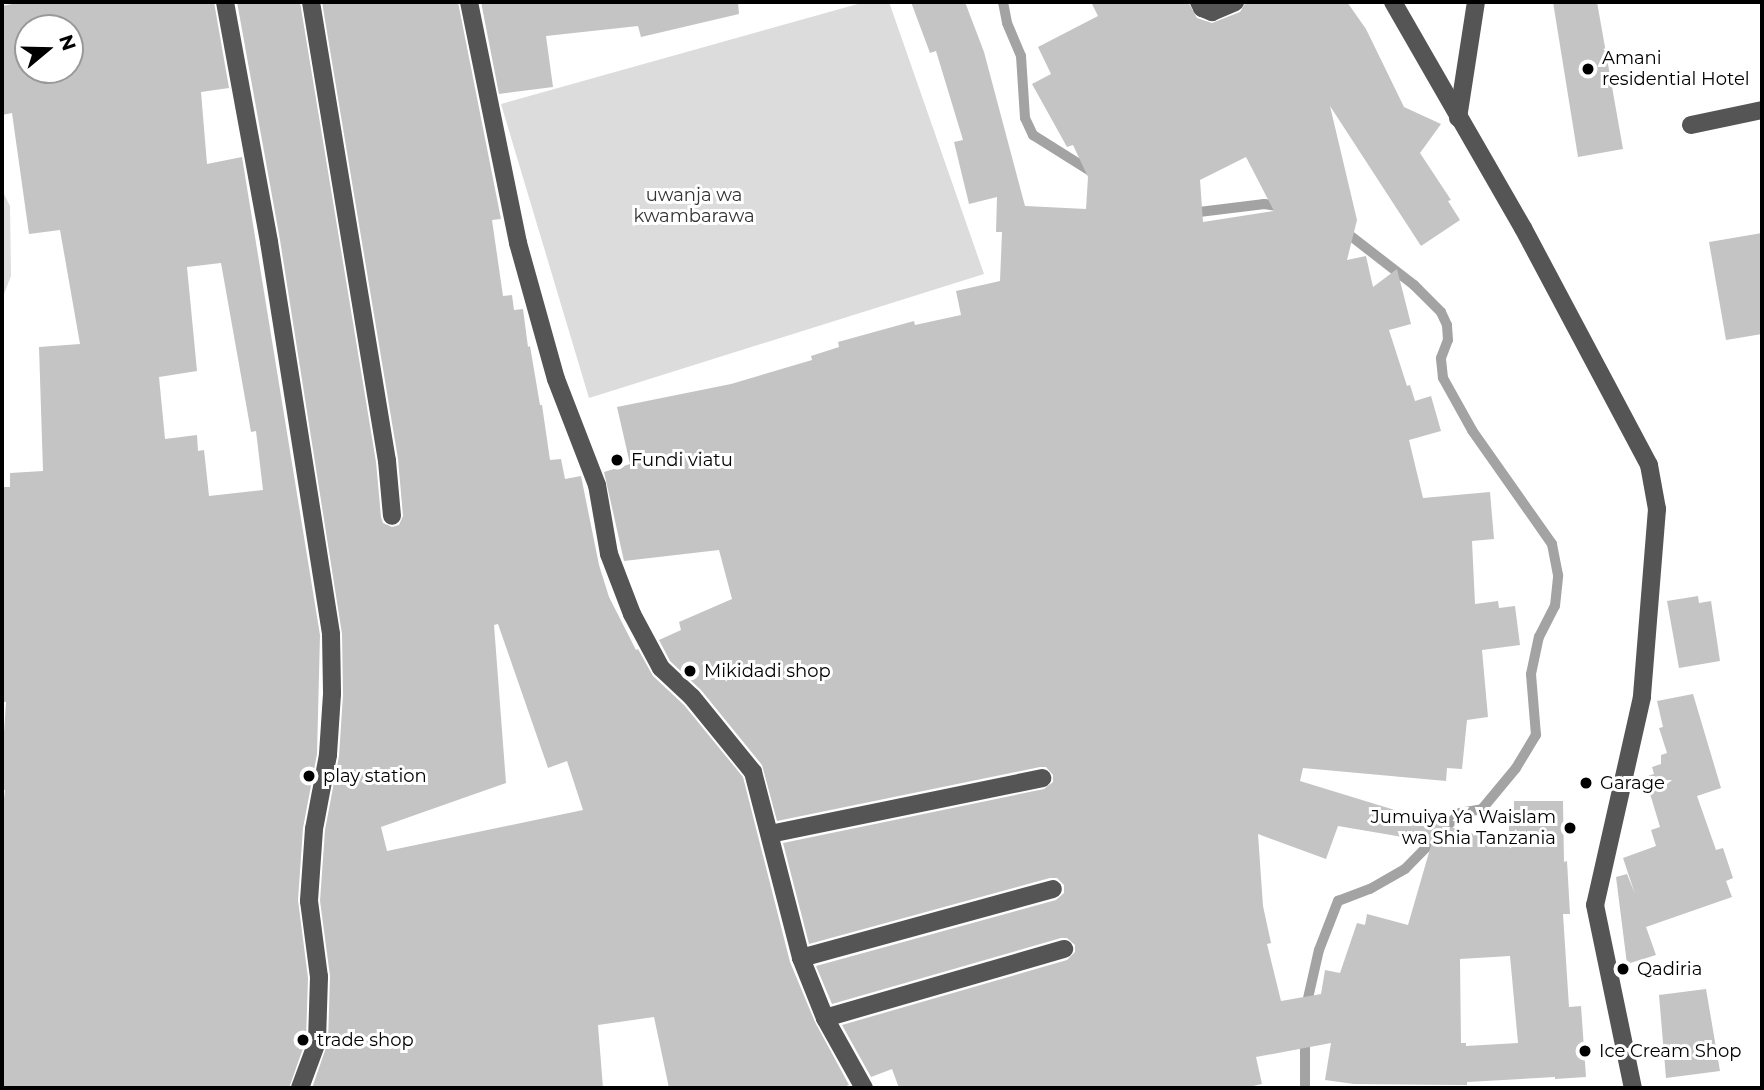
<!DOCTYPE html>
<html>
<head>
<meta charset="utf-8">
<style>
	body { margin:0 }
	#map { position:relative; width:1764px; height:1090px; overflow:hidden; background:#fff; font-family:Montserrat,sans-serif }
	div>[style] { position:absolute }
	[style*='--x'] { left:calc(var(--x)*1px); top:calc(var(--y)*1px); width:calc(var(--w)*1px); rotate:calc(var(--a)*1deg) }
	.green>* { inset:0; background:#dcdcdc }
	.stream>* { height:10px; margin:-5px; padding:0 5px; transform-origin:5px; border-radius:5px; background:#a3a3a3 }
	.building>* { inset:0; background:#c4c4c4 }
	.minor>* { height:18px; margin:-9px; padding:0 9px; transform-origin:9px; border-radius:9px; background:#555 }
	.dots>* { width:19px; height:19px; translate:-50% -50%; box-sizing:border-box; border:4px solid #fff; border-radius:50% }
	span { translate:-50% -50%; white-space:nowrap; text-align:center; line-height:1.15; -webkit-text-stroke:6px #fff; paint-order:stroke }
	.poi-label { font-size:18px; color:#000 }
	.left { translate:0 -50%; text-align:left }
	.right { translate:-100% -50%; text-align:right }
	.park-label { font-size:18px; color:#333 }
	.frame { position:absolute; inset:0; border:4px solid #000; pointer-events:none }
	.north { position:absolute; left:14px; top:14px; width:70px; height:70px; box-sizing:border-box; background:#fff; border:2px solid #999; border-radius:50%; rotate:71deg; font-size:19px; font-weight:700; line-height:28px; text-align:center; color:#000 }
	.north::after { content:''; display:block; margin:auto; width:24px; height:32px; background:#000; clip-path:polygon(50% 0,100% 100%,50% 72%,0 100%) }
</style>
</head>
<body>
<div id="map">
	<div class="green">
		<div style="clip-path:polygon(865px 2px,889px 2px,984px 274px,589px 398px,501px 104px)"></div>
		<div style="clip-path:polygon(2px 190px,10px 206px,11px 276px,2px 299px)"></div>
	</div>
	<div class="stream">
		<div style="--x:1003;--y:2;--w:21;--a:79"></div>
		<div style="--x:1007;--y:23;--w:36;--a:67"></div>
		<div style="--x:1021;--y:56;--w:62;--a:86.3"></div>
		<div style="--x:1025;--y:118;--w:19;--a:65"></div>
		<div style="--x:1033;--y:135;--w:70;--a:32.1"></div>
		<div style="--x:1191;--y:213;--w:74;--a:-7"></div>
		<div style="--x:1264;--y:204;--w:20;--a:9"></div>
		<div style="--x:1306;--y:1007;--w:58;--a:-77.2"></div>
		<div style="--x:1319;--y:950;--w:53;--a:-68.8"></div>
		<div style="--x:1338;--y:901;--w:34;--a:-21"></div>
		<div style="--x:1370;--y:889;--w:40;--a:-29.7"></div>
		<div style="--x:1405;--y:869;--w:78;--a:-45.5"></div>
		<div style="--x:1460;--y:813;--w:22;--a:-10"></div>
		<div style="--x:1482;--y:809;--w:53;--a:-50.3"></div>
		<div style="--x:1516;--y:768;--w:39;--a:-59"></div>
		<div style="--x:1536;--y:735;--w:61;--a:-94.7"></div>
		<div style="--x:1531;--y:674;--w:38;--a:-78"></div>
		<div style="--x:1539;--y:637;--w:35;--a:-63"></div>
		<div style="--x:1555;--y:606;--w:31;--a:-84"></div>
		<div style="--x:1558;--y:575;--w:32;--a:-101"></div>
		<div style="--x:1552;--y:544;--w:139;--a:-125.1"></div>
		<div style="--x:1472;--y:430;--w:60;--a:-119.1"></div>
		<div style="--x:1443;--y:378;--w:20;--a:-96"></div>
		<div style="--x:1441;--y:358;--w:19;--a:-69"></div>
		<div style="--x:1448;--y:340;--w:15;--a:-94"></div>
		<div style="--x:1447;--y:325;--w:14;--a:-115"></div>
		<div style="--x:1441;--y:312;--w:38;--a:-135"></div>
		<div style="--x:1414;--y:285;--w:90;--a:-142.2"></div>
		<div style="--x:1305;--y:1088;--w:52;--a:-90"></div>
	</div>
	<div class="building">
		<div style="clip-path:polygon(evenodd,22px 2px,214px 2px,229px 88px,201px 92px,207px 164px,242px 157px,320px 635px,317px 754px,303px 828px,298px 900px,308px 978px,306px 1040px,289px 1088px,2px 1088px,2px 816px,5px 790px,2px 790px,2px 763px,6px 702px,2px 702px,2px 487px,10px 487px,10px 473px,43px 471px,39px 347px,80px 344px,60px 230px,29px 234px,12px 113px,2px 115px,2px 6px,22px 2px,28px 28px,70px 28px,70px 70px,28px 70px,28px 28px,22px 2px,221px 263px,251px 432px,256px 431px,263px 490px,209px 496px,204px 450px,198px 451px,197px 435px,165px 439px,159px 377px,197px 371px,187px 267px,221px 263px)"></div>
		<div style="clip-path:polygon(evenodd,237px 2px,300px 2px,376px 462px,381px 517px,383px 523px,392px 527px,399px 525px,403px 516px,398px 459px,322px 2px,458px 2px,501px 219px,492px 220px,503px 296px,512px 295px,514px 310px,523px 309px,528px 347px,530px 346px,540px 405px,542px 405px,550px 460px,561px 459px,565px 479px,581px 476px,599px 565px,609px 597px,636px 650px,638px 649px,653px 676px,684px 705px,743px 777px,790px 962px,815px 1022px,849px 1085px,840px 1088px,669px 1088px,654px 1017px,598px 1025px,603px 1088px,312px 1088px,328px 1042px,330px 976px,320px 901px,325px 830px,339px 756px,343px 695px,342px 634px,280px 240px,237px 2px,498px 624px,548px 768px,567px 761px,583px 810px,387px 851px,381px 827px,506px 783px,494px 625px,498px 624px)"></div>
		<div style="clip-path:polygon(481px 2px,738px 2px,739px 14px,641px 37px,638px 26px,546px 36px,553px 87px,499px 94px)"></div>
		<div style="clip-path:polygon(evenodd,911px 2px,965px 2px,984px 52px,1025px 206px,1086px 209px,1088px 177px,1073px 145px,1067px 147px,1032px 84px,1051px 74px,1038px 47px,1098px 16px,1091px 2px,1188px 2px,1197px 18px,1212px 23px,1240px 12px,1246px 2px,1347px 2px,1366px 29px,1404px 107px,1441px 124px,1420px 153px,1451px 200px,1448px 201px,1460px 220px,1421px 246px,1330px 106px,1357px 220px,1347px 260px,1366px 256px,1373px 287px,1397px 269px,1411px 324px,1389px 330px,1407px 386px,1410px 385px,1415px 401px,1431px 396px,1441px 431px,1409px 440px,1423px 498px,1490px 492px,1494px 539px,1472px 541px,1475px 604px,1498px 601px,1499px 608px,1515px 606px,1520px 645px,1482px 650px,1488px 717px,1467px 720px,1462px 769px,1447px 768px,1446px 781px,1303px 768px,1300px 781px,1509px 845px,1509px 815px,1514px 815px,1514px 801px,1563px 801px,1564px 862px,1567px 861px,1570px 914px,1563px 914px,1569px 1007px,1581px 1006px,1586px 1077px,1555px 1079px,1555px 1077px,1467px 1082px,1467px 1085px,1354px 1084px,1325px 1080px,1331px 1043px,1256px 1057px,1262px 1084px,1244px 1088px,899px 1088px,892px 1069px,871px 1077px,842px 1025px,1067px 960px,1075px 952px,1075px 945px,1067px 938px,1061px 938px,832px 1004px,816px 966px,1056px 900px,1064px 893px,1064px 885px,1057px 878px,1050px 878px,809px 944px,783px 843px,1044px 789px,1053px 782px,1053px 775px,1046px 767px,1040px 767px,777px 821px,762px 765px,701px 690px,670px 661px,659px 640px,681px 630px,679px 622px,732px 599px,719px 550px,624px 561px,604px 472px,630px 464px,617px 407px,731px 384px,812px 360px,811px 356px,839px 347px,838px 342px,914px 321px,915px 325px,961px 315px,956px 291px,1000px 281px,1002px 232px,996px 232px,997px 197px,969px 204px,954px 142px,963px 140px,936px 51px,930px 53px,911px 2px,1246px 157px,1274px 211px,1203px 222px,1200px 180px,1246px 157px,911px 2px,1338px 826px,1432px 842px,1408px 925px,1367px 914px,1365px 925px,1357px 923px,1340px 973px,1325px 970px,1321px 994px,1281px 1001px,1267px 944px,1271px 943px,1263px 906px,1258px 834px,1326px 859px,1338px 826px,911px 2px,1510px 956px,1518px 1043px,1466px 1046px,1466px 1043px,1461px 1043px,1460px 959px,1510px 956px)"></div>
		<div style="clip-path:polygon(1553px 2px,1597px 2px,1623px 149px,1578px 157px)"></div>
		<div style="clip-path:polygon(1762px 233px,1762px 334px,1726px 340px,1709px 242px)"></div>
		<div style="clip-path:polygon(1698px 596px,1699px 603px,1711px 601px,1720px 661px,1679px 668px,1667px 601px)"></div>
		<div style="clip-path:polygon(1693px 694px,1721px 788px,1697px 796px,1716px 850px,1723px 848px,1733px 878px,1726px 881px,1732px 897px,1646px 927px,1656px 955px,1627px 964px,1616px 877px,1627px 874px,1635px 894px,1623px 858px,1656px 846px,1651px 830px,1660px 827px,1645px 777px,1654px 774px,1652px 767px,1661px 764px,1661px 755px,1667px 753px,1659px 728px,1663px 727px,1657px 701px)"></div>
		<div style="clip-path:polygon(1706px 989px,1720px 1071px,1666px 1078px,1659px 995px)"></div>
	</div>
	<div class="minor">
		<div style="--x:225;--y:2;--w:244;--a:79.6"></div>
		<div style="--x:269;--y:242;--w:397;--a:81"></div>
		<div style="--x:331;--y:634;--w:60;--a:89"></div>
		<div style="--x:332;--y:694;--w:61;--a:93.8"></div>
		<div style="--x:328;--y:755;--w:75;--a:100.7"></div>
		<div style="--x:314;--y:829;--w:72;--a:94"></div>
		<div style="--x:309;--y:901;--w:77;--a:82.5"></div>
		<div style="--x:319;--y:977;--w:65;--a:91.8"></div>
		<div style="--x:317;--y:1042;--w:49;--a:110.3"></div>
		<div style="--x:311;--y:2;--w:465;--a:80.6"></div>
		<div style="--x:387;--y:461;--w:55;--a:84.8"></div>
		<div style="--x:469;--y:2;--w:246;--a:78.5"></div>
		<div style="--x:518;--y:243;--w:141;--a:74.4"></div>
		<div style="--x:556;--y:379;--w:114;--a:68.9"></div>
		<div style="--x:597;--y:485;--w:70;--a:80.1"></div>
		<div style="--x:609;--y:554;--w:64;--a:69"></div>
		<div style="--x:632;--y:614;--w:61;--a:61.8"></div>
		<div style="--x:661;--y:668;--w:42;--a:43.1"></div>
		<div style="--x:692;--y:697;--w:97;--a:50.9"></div>
		<div style="--x:753;--y:772;--w:192;--a:75.5"></div>
		<div style="--x:801;--y:958;--w:65;--a:68.2"></div>
		<div style="--x:825;--y:1018;--w:80;--a:60.9"></div>
		<div style="--x:1199;--y:2;--w:7;--a:63"></div>
		<div style="--x:1202;--y:8;--w:11;--a:22"></div>
		<div style="--x:1212;--y:12;--w:25;--a:-23"></div>
		<div style="--x:1393;--y:2;--w:261;--a:60.1"></div>
		<div style="--x:1523;--y:228;--w:268;--a:62"></div>
		<div style="--x:1649;--y:465;--w:45;--a:79.7"></div>
		<div style="--x:1657;--y:509;--w:189;--a:94.6"></div>
		<div style="--x:1642;--y:697;--w:213;--a:102.7"></div>
		<div style="--x:1595;--y:905;--w:187;--a:78.3"></div>
		<div style="--x:1458;--y:118;--w:117;--a:-81.2"></div>
		<div style="--x:1691;--y:125;--w:73;--a:-11.9"></div>
		<div style="--x:770;--y:834;--w:278;--a:-11.6"></div>
		<div style="--x:801;--y:958;--w:261;--a:-15.3"></div>
		<div style="--x:825;--y:1018;--w:249;--a:-16.1"></div>
	</div>
	<div class="dots">
		<div style="left:1588px;top:69px;background:#000"></div>
		<div style="left:617px;top:460px;background:#000"></div>
		<div style="left:690px;top:671px;background:#000"></div>
		<div style="left:309px;top:776px;background:#000"></div>
		<div style="left:1586px;top:783px;background:#000"></div>
		<div style="left:1570px;top:828px;background:#000"></div>
		<div style="left:1623px;top:969px;background:#000"></div>
		<div style="left:303px;top:1040px;background:#000"></div>
		<div style="left:1585px;top:1051px;background:#000"></div>
	</div>
	<div class="poi-label">
		<span class="left" style="left:1602px;top:69px">Amani<br>residential Hotel</span>
		<span class="left" style="left:631px;top:460px">Fundi viatu</span>
		<span class="left" style="left:704px;top:671px">Mikidadi shop</span>
		<span class="left" style="left:323px;top:776px">play station</span>
		<span class="left" style="left:1600px;top:783px">Garage</span>
		<span class="right" style="left:1556px;top:828px">Jumuiya Ya Waislam<br>wa Shia Tanzania</span>
		<span class="left" style="left:1637px;top:969px">Qadiria</span>
		<span class="left" style="left:317px;top:1040px">trade shop</span>
		<span class="left" style="left:1599px;top:1051px">Ice Cream Shop</span>
	</div>
	<div class="park-label">
		<span style="left:694px;top:206px">uwanja wa<br>kwambarawa</span>
	</div>
	<div class="frame"></div>
	<div class="north">N</div>
</div>
</body>
</html>
